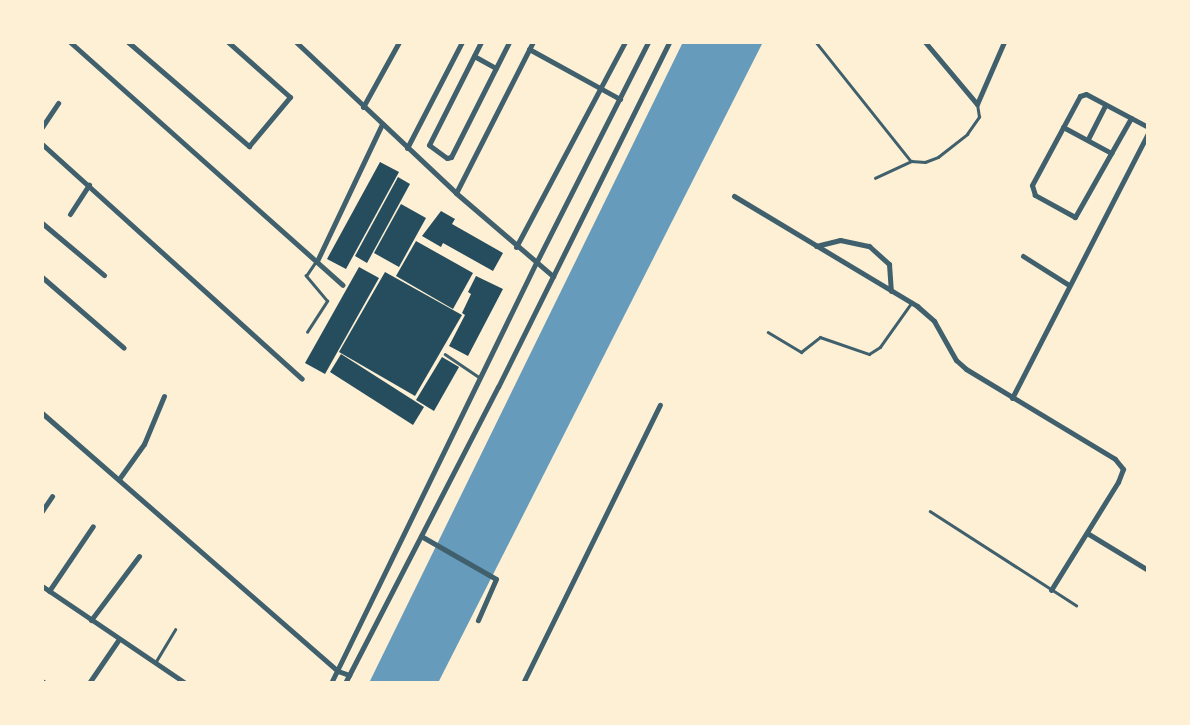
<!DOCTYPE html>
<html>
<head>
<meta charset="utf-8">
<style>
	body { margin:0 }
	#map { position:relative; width:1190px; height:725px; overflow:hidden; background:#fdf0d5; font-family:Karla,sans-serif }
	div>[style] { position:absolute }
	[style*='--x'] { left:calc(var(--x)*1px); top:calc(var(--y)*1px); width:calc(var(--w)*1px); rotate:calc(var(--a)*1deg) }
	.water>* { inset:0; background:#669bbc }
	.building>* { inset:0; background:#264d5e }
	.service>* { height:2.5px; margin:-1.25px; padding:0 1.25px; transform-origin:1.25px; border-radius:1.25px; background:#3f606c }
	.minor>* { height:5px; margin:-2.5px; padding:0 2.5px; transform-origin:2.5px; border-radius:2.5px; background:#3f606c }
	span { translate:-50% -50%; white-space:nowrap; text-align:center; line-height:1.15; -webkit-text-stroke:5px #fdf0d5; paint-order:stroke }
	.frame { position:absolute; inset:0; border:44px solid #fdf0d5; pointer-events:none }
</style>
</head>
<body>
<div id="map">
	<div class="water">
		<div style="clip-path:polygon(683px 42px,763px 42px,438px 683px,369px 683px)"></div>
	</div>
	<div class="building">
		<div style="clip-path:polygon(380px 162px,399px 172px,346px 269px,327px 259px)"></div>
		<div style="clip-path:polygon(398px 177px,410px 184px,367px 263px,355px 256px)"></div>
		<div style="clip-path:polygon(401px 204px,426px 218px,399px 267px,374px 253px)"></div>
		<div style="clip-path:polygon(441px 211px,455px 219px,452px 224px,503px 253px,493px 271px,443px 243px,441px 247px,422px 236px)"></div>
		<div style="clip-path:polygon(416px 241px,473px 273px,453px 309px,396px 276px)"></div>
		<div style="clip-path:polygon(359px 267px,379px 278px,325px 374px,305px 363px)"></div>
		<div style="clip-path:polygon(385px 272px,462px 315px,415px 396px,339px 352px)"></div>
		<div style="clip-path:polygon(476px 276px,503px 289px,468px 356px,449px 346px,465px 315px,462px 313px,471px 294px,468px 292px)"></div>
		<div style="clip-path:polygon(341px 354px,424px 407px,413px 425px,330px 372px)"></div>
		<div style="clip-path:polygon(442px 357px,459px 367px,434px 411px,416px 400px)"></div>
	</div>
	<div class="service">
		<div style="--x:816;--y:42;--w:152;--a:51.4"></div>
		<div style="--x:911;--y:161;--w:14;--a:4"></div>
		<div style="--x:925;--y:162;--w:14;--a:-21"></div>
		<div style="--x:938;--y:157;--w:37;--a:-38"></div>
		<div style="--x:967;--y:134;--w:21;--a:-55"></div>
		<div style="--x:979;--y:117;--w:13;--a:-99"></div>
		<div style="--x:875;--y:178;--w:40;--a:-25"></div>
		<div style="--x:307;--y:332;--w:37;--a:-57"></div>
		<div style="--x:327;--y:301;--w:33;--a:-130"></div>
		<div style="--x:306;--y:276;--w:18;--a:-56"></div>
		<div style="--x:768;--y:332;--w:39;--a:31"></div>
		<div style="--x:801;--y:352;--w:24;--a:-38"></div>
		<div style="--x:820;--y:337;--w:52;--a:19.1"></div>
		<div style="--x:869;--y:354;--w:13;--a:-32"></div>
		<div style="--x:880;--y:347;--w:55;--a:-54.6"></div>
		<div style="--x:445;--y:354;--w:41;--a:34.1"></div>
		<div style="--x:930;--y:511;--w:174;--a:32.8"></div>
		<div style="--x:155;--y:663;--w:39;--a:-59"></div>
	</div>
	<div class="minor">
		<div style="--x:70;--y:42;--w:365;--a:41.7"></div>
		<div style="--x:128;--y:42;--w:160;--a:40.7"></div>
		<div style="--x:249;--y:146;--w:64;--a:-50.1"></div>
		<div style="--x:290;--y:97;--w:83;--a:-138.4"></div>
		<div style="--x:296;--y:42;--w:220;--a:43.3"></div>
		<div style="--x:456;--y:193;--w:128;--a:40.6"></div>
		<div style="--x:481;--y:42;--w:115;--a:116.8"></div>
		<div style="--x:429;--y:145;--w:22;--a:36"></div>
		<div style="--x:447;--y:158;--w:4;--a:-14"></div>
		<div style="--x:451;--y:157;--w:129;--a:-63.2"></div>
		<div style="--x:925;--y:42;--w:81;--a:50"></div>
		<div style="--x:977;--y:104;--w:68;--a:-66.5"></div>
		<div style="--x:529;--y:49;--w:104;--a:28.8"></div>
		<div style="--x:474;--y:56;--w:25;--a:29"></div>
		<div style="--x:363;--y:107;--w:74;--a:-61"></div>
		<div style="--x:1131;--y:118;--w:114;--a:119.5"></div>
		<div style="--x:1075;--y:217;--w:46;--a:-151.2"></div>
		<div style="--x:1035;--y:195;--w:10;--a:-107"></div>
		<div style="--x:1032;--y:185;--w:101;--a:-61.7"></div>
		<div style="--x:1080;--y:96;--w:6;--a:-18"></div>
		<div style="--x:1086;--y:94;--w:70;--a:28"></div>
		<div style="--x:42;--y:127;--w:29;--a:-56"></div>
		<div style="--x:1063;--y:127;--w:55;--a:28.4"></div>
		<div style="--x:1088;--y:139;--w:38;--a:-63"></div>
		<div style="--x:42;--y:144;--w:350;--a:42.1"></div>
		<div style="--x:407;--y:148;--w:119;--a:-62.6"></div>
		<div style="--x:456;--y:193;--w:169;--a:-63"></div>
		<div style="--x:734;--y:196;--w:214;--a:31"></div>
		<div style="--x:917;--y:306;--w:23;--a:41"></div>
		<div style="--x:934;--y:321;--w:45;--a:60.6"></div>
		<div style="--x:956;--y:360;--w:13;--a:42"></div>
		<div style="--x:966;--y:369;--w:174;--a:31.1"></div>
		<div style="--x:1115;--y:459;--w:13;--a:51"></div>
		<div style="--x:1123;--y:469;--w:14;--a:111"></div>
		<div style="--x:1118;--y:482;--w:127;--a:121.8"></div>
		<div style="--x:70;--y:214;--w:35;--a:-57"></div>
		<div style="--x:42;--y:223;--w:81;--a:40"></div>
		<div style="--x:816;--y:246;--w:25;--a:-14"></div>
		<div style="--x:840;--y:240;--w:30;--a:12"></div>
		<div style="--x:869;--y:246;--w:27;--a:42"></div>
		<div style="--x:889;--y:264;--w:27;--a:86"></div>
		<div style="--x:516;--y:247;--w:232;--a:-62"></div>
		<div style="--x:1023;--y:256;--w:54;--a:32.2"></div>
		<div style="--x:317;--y:261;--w:152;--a:-64.6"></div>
		<div style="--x:42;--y:277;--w:108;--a:40.9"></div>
		<div style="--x:1012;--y:398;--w:298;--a:-62.8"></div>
		<div style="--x:42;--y:413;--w:393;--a:41.1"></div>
		<div style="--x:338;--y:671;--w:12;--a:20"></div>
		<div style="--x:119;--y:479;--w:43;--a:-54.5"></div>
		<div style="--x:144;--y:444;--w:52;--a:-67.4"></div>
		<div style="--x:42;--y:511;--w:18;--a:-56"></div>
		<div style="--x:1087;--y:533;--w:71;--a:31.2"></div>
		<div style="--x:421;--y:536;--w:86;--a:29.8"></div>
		<div style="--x:496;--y:579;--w:45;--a:113.7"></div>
		<div style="--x:42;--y:586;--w:173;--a:34.1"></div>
		<div style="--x:49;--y:591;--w:78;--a:-55.9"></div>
		<div style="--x:91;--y:620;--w:80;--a:-53.1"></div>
		<div style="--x:42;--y:681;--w:4;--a:34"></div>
		<div style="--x:89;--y:683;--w:53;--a:-55.7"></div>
		<div style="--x:331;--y:683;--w:467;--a:-64"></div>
		<div style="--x:536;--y:263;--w:248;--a:-63.1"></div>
		<div style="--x:345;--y:683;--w:333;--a:-62.7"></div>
		<div style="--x:498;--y:387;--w:385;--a:-63.6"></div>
		<div style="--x:523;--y:683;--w:310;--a:-63.8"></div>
	</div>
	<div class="frame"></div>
</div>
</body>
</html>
